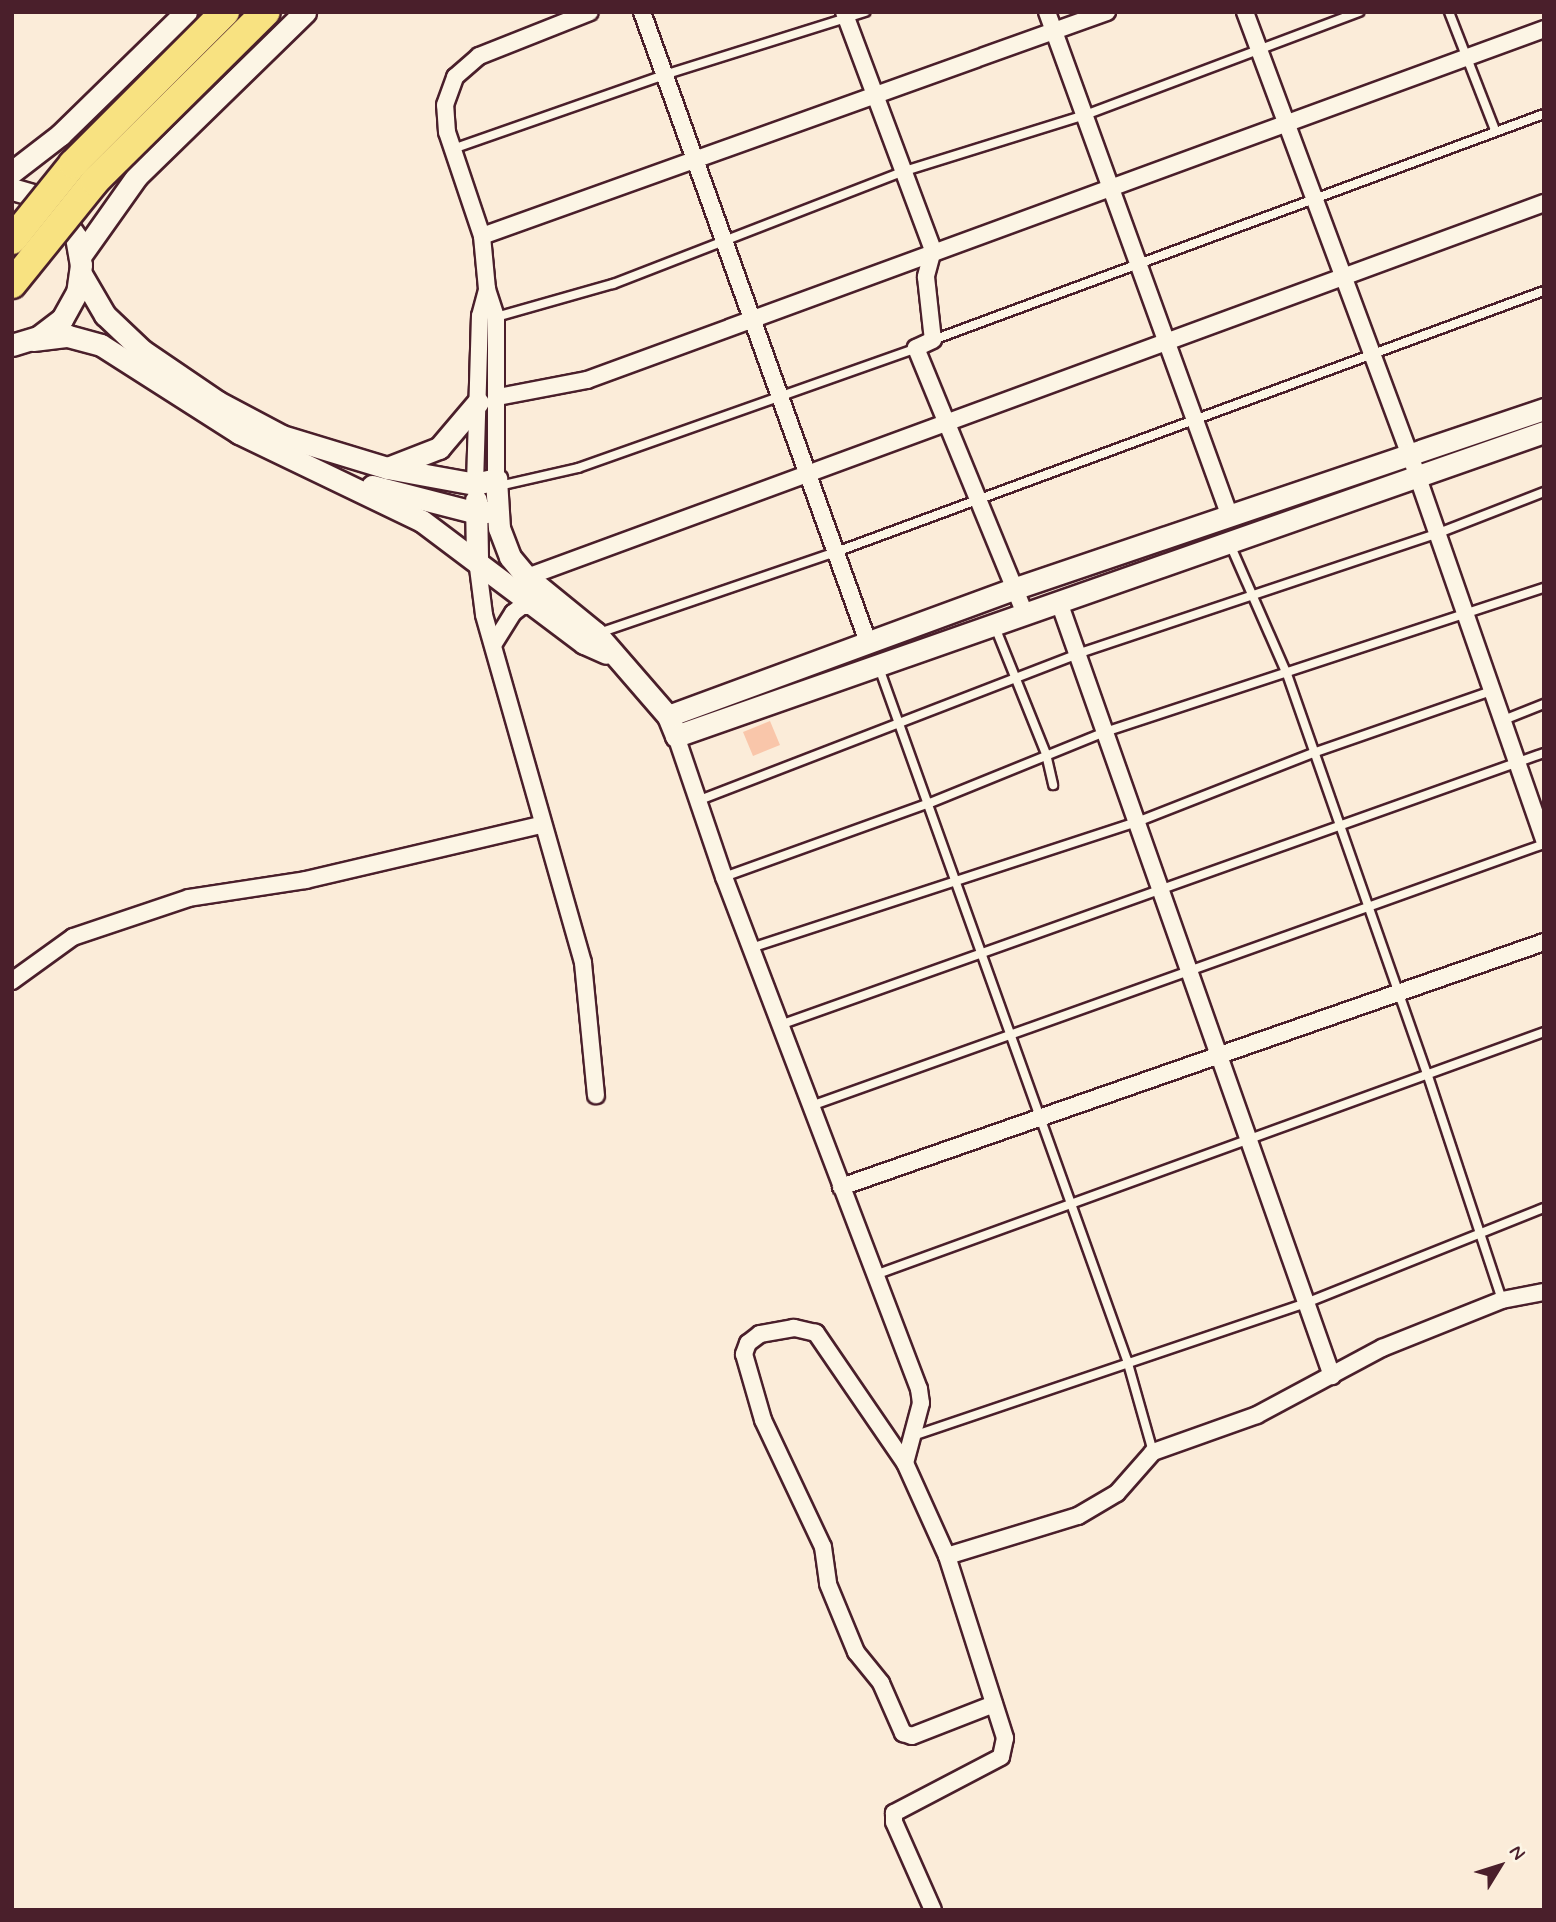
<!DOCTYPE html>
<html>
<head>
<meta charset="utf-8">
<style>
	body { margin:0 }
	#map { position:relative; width:1556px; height:1922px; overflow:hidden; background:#fbecd9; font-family:Mynerve,sans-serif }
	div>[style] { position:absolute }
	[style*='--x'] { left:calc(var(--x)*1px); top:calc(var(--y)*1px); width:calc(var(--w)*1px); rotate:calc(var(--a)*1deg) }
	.building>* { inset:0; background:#f9c6aa }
	.roads { filter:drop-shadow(2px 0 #4a1f2b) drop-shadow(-2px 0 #4a1f2b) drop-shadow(0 2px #4a1f2b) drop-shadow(0 -2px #4a1f2b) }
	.service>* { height:8px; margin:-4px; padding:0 4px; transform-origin:4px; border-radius:4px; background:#fcf5e5 }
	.minor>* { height:16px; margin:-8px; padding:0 8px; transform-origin:8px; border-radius:8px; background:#fcf5e5 }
	.tertiary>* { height:21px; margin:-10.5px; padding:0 10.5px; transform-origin:10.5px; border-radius:10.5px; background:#fcf5e5 }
	.bridges { filter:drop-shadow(2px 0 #4a1f2b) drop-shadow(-2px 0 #4a1f2b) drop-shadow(0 2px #4a1f2b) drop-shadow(0 -2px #4a1f2b) }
	.trunk-bridge>* { height:28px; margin:-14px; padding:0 14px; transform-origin:14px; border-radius:14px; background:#f8e281 }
	span { translate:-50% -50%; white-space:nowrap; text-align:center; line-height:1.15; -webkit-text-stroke:5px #fcf5e5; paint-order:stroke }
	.frame { position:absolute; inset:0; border:14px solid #4a1f2b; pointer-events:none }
	.north { position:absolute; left:1465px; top:1831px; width:70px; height:70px; -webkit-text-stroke:5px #fcf5e5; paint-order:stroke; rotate:52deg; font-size:19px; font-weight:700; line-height:28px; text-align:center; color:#4a1f2b }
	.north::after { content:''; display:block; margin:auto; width:24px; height:32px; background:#4a1f2b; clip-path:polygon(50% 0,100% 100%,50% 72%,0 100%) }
</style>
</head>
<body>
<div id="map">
	<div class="building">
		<div style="clip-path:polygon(770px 721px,780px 745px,753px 756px,743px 732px)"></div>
	</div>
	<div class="roads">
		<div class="service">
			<div style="--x:1449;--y:12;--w:127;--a:68.7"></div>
			<div style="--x:453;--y:149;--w:224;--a:-19.3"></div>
			<div style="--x:664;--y:75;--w:211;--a:-17.4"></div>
			<div style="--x:496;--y:317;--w:122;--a:-15.8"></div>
			<div style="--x:613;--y:284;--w:313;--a:-21.2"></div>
			<div style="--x:905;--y:171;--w:189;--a:-17.3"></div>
			<div style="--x:1085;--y:115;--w:293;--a:-20.6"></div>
			<div style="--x:933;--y:340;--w:651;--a:-20.3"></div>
			<div style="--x:499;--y:486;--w:81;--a:-12.8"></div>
			<div style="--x:578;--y:468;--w:359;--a:-19.5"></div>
			<div style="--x:1229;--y:542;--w:144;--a:66.3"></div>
			<div style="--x:1287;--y:674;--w:423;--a:70.7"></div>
			<div style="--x:1427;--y:1073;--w:239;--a:71.7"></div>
			<div style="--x:995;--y:627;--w:137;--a:68.1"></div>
			<div style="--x:1046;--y:754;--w:32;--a:77"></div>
			<div style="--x:599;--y:633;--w:250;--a:-18.9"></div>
			<div style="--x:836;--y:552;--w:755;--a:-20.24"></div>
			<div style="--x:878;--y:665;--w:738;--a:70.29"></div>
			<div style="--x:1127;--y:1360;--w:96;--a:74.2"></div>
			<div style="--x:1501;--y:721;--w:46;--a:-21.6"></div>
			<div style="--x:697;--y:801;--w:407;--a:-21.1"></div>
			<div style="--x:1077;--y:654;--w:379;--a:-18.5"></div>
			<div style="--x:1436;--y:534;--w:116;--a:-21.3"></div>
			<div style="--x:724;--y:877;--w:219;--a:-19.8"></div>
			<div style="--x:930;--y:803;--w:189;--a:-22.1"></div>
			<div style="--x:1105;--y:732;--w:462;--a:-18.2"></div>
			<div style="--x:751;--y:948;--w:406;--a:-18.1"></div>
			<div style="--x:1137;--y:822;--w:189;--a:-21.4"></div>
			<div style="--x:1313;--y:753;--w:188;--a:-19.2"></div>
			<div style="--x:780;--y:1025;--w:811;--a:-19.6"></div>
			<div style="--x:811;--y:1106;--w:778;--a:-19.67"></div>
			<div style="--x:875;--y:1275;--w:712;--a:-19.96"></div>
			<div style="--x:913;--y:1436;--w:415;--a:-18.7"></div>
			<div style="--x:1306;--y:1303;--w:256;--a:-21.8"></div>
		</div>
		<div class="minor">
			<div style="--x:642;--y:12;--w:672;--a:70.27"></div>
			<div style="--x:844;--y:12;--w:254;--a:69.5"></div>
			<div style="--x:933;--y:250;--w:28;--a:105"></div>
			<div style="--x:926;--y:277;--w:63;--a:83.7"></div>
			<div style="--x:933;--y:340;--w:19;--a:155"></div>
			<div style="--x:916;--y:348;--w:287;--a:67.7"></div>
			<div style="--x:1047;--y:12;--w:534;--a:70.07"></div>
			<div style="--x:1245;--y:12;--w:470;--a:69.6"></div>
			<div style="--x:1409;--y:452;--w:411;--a:70.8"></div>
			<div style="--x:482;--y:236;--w:664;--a:-19.72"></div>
			<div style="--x:498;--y:397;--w:91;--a:-10.8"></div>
			<div style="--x:587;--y:380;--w:1019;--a:-20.14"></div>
			<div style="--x:496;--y:479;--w:162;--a:-90"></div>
			<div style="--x:496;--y:317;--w:29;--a:-108"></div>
			<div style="--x:487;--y:289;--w:53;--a:-95.4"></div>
			<div style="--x:482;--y:236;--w:110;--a:-108.6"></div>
			<div style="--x:447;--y:132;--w:27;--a:-94"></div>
			<div style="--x:445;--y:105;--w:30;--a:-70"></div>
			<div style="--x:455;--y:77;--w:32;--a:-41"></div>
			<div style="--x:479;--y:56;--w:119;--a:-21.6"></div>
			<div style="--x:475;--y:484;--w:168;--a:-88.3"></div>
			<div style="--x:480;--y:316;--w:28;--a:-75"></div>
			<div style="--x:477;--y:560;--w:55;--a:82.7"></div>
			<div style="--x:484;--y:615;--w:362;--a:74.1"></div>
			<div style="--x:583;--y:963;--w:133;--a:84.4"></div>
			<div style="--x:527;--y:577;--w:1084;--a:-20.19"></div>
			<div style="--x:1059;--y:602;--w:821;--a:70.57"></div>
			<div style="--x:493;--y:645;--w:38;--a:-58"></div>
			<div style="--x:513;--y:613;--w:11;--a:-38"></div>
			<div style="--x:522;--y:606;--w:15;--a:0"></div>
			<div style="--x:676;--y:736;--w:149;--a:71.2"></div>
			<div style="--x:724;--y:877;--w:548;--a:69.15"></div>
			<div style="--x:919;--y:1389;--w:14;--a:82"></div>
			<div style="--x:921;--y:1403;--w:62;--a:104.9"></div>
			<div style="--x:905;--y:1463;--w:102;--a:65.7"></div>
			<div style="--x:947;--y:1556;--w:191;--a:72.3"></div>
			<div style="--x:1005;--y:1738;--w:19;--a:102"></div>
			<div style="--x:1001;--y:1757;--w:121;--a:152.4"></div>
			<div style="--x:894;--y:1813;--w:9;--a:90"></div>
			<div style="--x:894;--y:1822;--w:96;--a:66.1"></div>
			<div style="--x:12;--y:981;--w:75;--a:-35.8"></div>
			<div style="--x:73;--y:937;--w:122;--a:-18.6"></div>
			<div style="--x:189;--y:898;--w:118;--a:-8.7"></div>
			<div style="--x:306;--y:880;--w:241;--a:-13.2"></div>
			<div style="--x:841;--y:1187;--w:744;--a:-19.21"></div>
			<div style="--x:905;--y:1463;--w:158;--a:-124.4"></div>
			<div style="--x:816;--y:1333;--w:23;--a:-167"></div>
			<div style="--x:794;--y:1328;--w:35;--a:170"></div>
			<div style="--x:760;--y:1334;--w:15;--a:143"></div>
			<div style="--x:748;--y:1343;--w:12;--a:110"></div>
			<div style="--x:744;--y:1354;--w:69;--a:73.9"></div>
			<div style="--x:763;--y:1420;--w:140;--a:64.7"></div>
			<div style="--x:823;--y:1547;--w:37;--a:82"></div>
			<div style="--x:828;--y:1584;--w:74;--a:67.6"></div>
			<div style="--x:856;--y:1652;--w:40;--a:51"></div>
			<div style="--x:881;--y:1683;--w:55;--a:66.3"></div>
			<div style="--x:903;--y:1733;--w:9;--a:18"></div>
			<div style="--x:912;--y:1736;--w:88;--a:-21.3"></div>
			<div style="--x:947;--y:1556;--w:137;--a:-17"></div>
			<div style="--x:1078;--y:1516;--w:45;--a:-30.5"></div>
			<div style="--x:1117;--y:1493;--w:55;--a:-48.7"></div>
			<div style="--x:1153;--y:1452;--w:110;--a:-19.6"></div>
			<div style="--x:1257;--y:1415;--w:142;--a:-28.2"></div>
			<div style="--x:1382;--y:1348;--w:129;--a:-21.8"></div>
			<div style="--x:1502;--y:1300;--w:43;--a:-10.8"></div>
		</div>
		<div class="tertiary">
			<div style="--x:12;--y:172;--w:61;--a:-37.6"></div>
			<div style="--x:60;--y:135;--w:176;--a:-44.3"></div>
			<div style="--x:12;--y:189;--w:29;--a:16"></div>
			<div style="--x:40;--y:197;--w:24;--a:38"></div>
			<div style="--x:59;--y:212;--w:30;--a:56"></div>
			<div style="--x:76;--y:237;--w:28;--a:80"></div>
			<div style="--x:81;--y:265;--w:27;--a:98"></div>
			<div style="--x:77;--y:292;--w:31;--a:119"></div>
			<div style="--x:62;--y:319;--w:30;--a:143"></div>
			<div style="--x:38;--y:337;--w:27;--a:163"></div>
			<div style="--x:81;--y:255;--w:97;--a:-54.7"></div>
			<div style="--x:137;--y:176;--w:235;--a:-44.3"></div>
			<div style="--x:81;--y:274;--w:48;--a:59.7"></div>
			<div style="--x:105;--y:315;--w:52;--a:43.5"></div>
			<div style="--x:143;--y:351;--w:91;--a:34.2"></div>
			<div style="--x:218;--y:402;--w:72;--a:28"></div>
			<div style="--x:282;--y:436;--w:110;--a:16.9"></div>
			<div style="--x:387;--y:468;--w:89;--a:10.3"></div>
			<div style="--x:475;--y:484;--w:22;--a:-13"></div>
			<div style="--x:496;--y:479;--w:49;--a:86.5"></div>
			<div style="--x:499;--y:528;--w:31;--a:69"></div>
			<div style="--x:510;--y:557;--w:26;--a:50"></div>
			<div style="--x:527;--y:577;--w:89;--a:39.1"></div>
			<div style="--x:596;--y:633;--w:110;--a:49.1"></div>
			<div style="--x:668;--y:716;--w:22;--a:68"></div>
			<div style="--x:676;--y:736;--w:920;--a:-19.3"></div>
			<div style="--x:33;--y:340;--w:35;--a:-7"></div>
			<div style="--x:68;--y:336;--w:34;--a:15"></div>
			<div style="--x:101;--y:345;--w:164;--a:32.5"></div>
			<div style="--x:239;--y:433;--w:203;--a:25.7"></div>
			<div style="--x:422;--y:521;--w:203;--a:37"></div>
			<div style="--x:584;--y:643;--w:24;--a:24"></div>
			<div style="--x:390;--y:467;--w:53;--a:-21.2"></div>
			<div style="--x:439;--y:448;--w:60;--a:-49.7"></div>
			<div style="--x:372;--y:486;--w:108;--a:14.4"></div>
			<div style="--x:477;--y:513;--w:20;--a:-6"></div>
			<div style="--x:476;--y:500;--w:60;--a:89"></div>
			<div style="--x:668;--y:716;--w:371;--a:-20.2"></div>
			<div style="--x:1016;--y:588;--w:558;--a:-18.73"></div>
		</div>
	</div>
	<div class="bridges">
		<div class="trunk-bridge">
			<div style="--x:12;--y:240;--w:97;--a:-51.2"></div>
			<div style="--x:73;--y:164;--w:215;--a:-45"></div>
			<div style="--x:12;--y:284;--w:132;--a:-51.1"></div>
			<div style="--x:95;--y:181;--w:240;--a:-44.7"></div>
		</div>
	</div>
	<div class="frame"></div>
	<div class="north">N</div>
</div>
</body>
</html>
